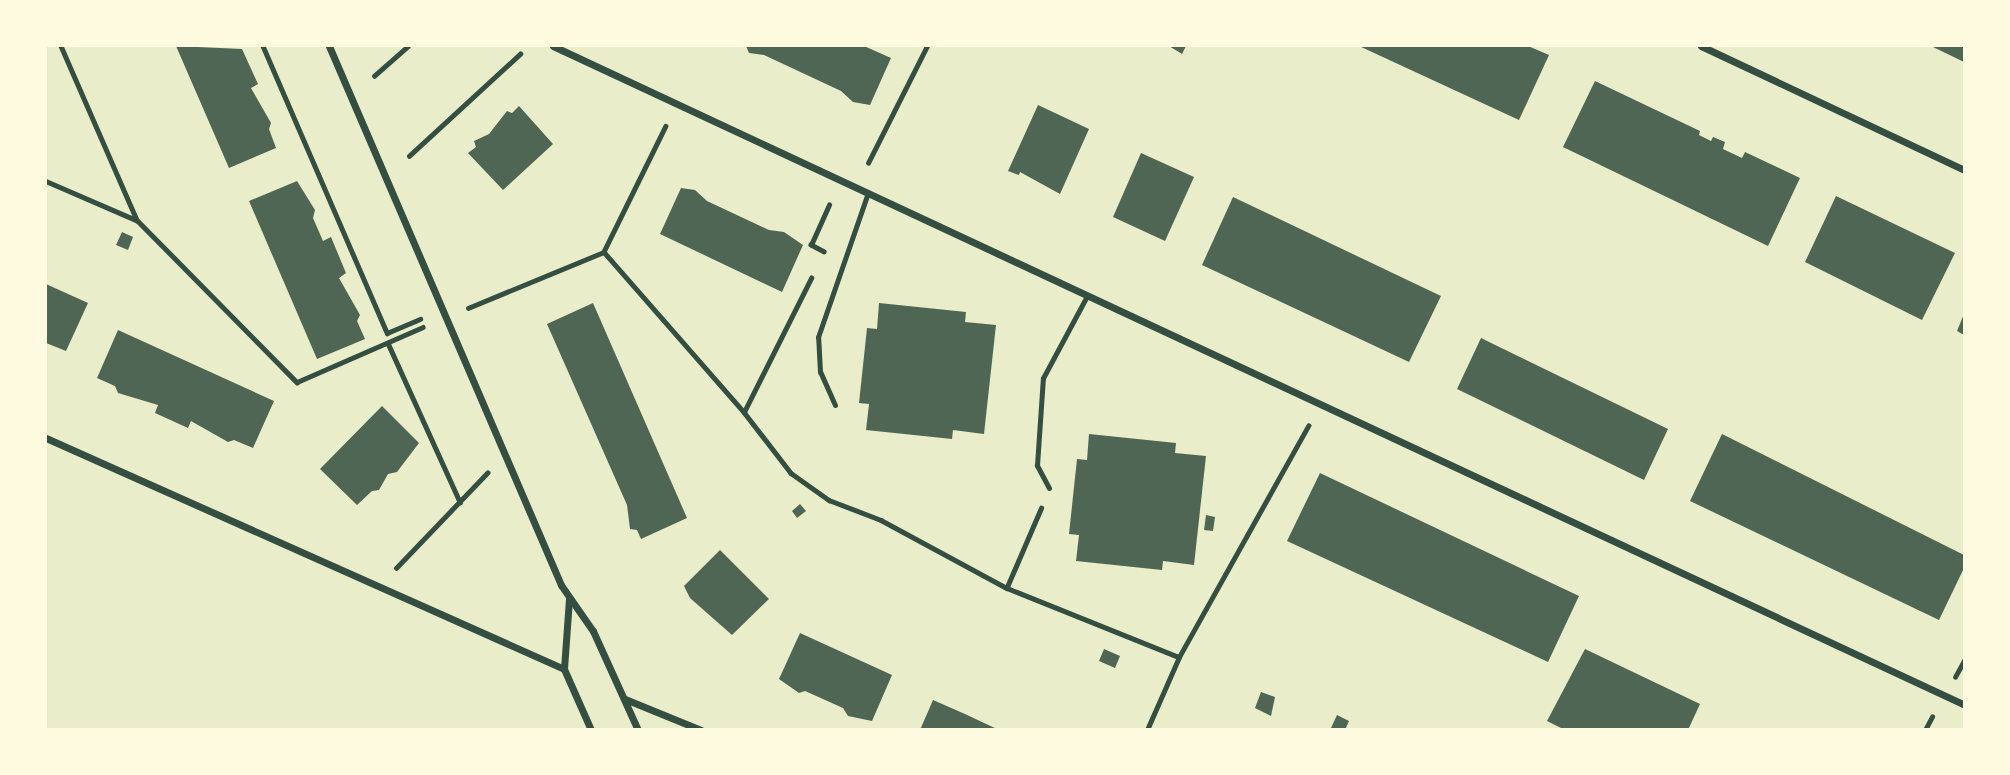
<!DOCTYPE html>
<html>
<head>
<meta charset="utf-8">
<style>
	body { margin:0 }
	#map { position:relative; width:2010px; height:775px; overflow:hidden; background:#e9edc9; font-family:"Sofia Sans Condensed",sans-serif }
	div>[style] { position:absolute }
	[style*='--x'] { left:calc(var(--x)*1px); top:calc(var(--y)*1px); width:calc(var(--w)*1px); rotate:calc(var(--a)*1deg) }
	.building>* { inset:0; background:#4f6655 }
	.path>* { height:4.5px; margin:-2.25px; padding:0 2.25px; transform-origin:2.25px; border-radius:2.25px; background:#344e41 }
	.service>* { height:5px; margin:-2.5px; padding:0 2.5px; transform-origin:2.5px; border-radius:2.5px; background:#344e41 }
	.minor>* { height:7px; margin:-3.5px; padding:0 3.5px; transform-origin:3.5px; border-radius:3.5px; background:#344e41 }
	span { translate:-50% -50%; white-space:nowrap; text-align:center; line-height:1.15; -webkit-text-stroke:5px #fefae0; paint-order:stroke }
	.frame { position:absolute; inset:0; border:47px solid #fefae0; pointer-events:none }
</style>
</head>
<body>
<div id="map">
	<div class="building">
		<div style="clip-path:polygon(176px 46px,242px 49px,258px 84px,251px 88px,271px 123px,269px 129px,276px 148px,229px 168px)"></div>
		<div style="clip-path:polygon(746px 46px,864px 46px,891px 58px,870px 105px,853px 102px,841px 91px,764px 55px,749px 53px)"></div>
		<div style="clip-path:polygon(1169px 46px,1186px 46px,1182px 54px)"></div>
		<div style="clip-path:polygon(1359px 46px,1528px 46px,1549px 55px,1519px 120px)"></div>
		<div style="clip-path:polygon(1931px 46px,1964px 46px,1964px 62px)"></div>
		<div style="clip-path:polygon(1595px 81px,1700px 131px,1699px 135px,1711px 141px,1713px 137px,1725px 142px,1723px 149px,1742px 158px,1745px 152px,1800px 178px,1768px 246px,1563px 147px)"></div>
		<div style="clip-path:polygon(1038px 105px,1089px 129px,1060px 194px,1020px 172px,1019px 175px,1008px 171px)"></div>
		<div style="clip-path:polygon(519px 106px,553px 144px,503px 190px,468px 153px,476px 147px,474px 141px,489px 134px,507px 111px,512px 113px)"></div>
		<div style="clip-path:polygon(1141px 153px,1194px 177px,1165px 241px,1113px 217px)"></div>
		<div style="clip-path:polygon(297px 181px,315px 210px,313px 218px,323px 241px,331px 237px,346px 273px,339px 278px,360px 315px,357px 321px,365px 339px,317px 359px,249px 201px)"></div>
		<div style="clip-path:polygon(681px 188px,695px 190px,707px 201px,769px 230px,784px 232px,803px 245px,782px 292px,660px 234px)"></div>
		<div style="clip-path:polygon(1836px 196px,1955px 253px,1922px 320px,1805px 262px)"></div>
		<div style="clip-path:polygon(1233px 197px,1441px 296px,1409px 362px,1202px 265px)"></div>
		<div style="clip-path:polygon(122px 232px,133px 237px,128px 250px,116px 245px)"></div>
		<div style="clip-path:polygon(46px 284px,88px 303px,66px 351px,46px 343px)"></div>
		<div style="clip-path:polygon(593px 303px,687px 518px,641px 539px,637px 530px,630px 529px,627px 505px,547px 324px)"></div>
		<div style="clip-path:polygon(879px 303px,966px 312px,965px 322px,996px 325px,984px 434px,953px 430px,952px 439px,866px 430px,869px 404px,859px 403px,867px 328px,877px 329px)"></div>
		<div style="clip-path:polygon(1964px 314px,1964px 335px,1957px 331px)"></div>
		<div style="clip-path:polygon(118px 330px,274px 401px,253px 448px,234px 440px,228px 442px,191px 421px,188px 428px,155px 413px,158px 405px,118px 393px,115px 386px,97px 378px)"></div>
		<div style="clip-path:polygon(1481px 338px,1668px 429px,1644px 480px,1457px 389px)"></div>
		<div style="clip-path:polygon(382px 406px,419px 443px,397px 472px,388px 474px,379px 490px,372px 491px,357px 505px,320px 469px)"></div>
		<div style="clip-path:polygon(1089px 434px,1176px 443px,1175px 453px,1206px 456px,1194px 565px,1163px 561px,1162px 570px,1076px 561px,1079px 535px,1069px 534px,1077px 459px,1087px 460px)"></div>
		<div style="clip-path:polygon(1722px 434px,1964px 555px,1964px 568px,1939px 620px,1690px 501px)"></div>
		<div style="clip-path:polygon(1320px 473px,1579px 596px,1548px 662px,1287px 541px)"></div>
		<div style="clip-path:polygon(800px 504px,806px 511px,797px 518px,792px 511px)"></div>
		<div style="clip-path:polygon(1206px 515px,1215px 517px,1213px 531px,1204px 530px)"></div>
		<div style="clip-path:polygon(720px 550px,769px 599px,732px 635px,690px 598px,684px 586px)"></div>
		<div style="clip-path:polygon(800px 633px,892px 675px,872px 721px,848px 716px,843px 708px,805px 691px,799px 693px,779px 679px)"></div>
		<div style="clip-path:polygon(1104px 649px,1120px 656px,1115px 668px,1099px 661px)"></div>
		<div style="clip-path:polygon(1585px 649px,1700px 704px,1688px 730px,1565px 730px,1547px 721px)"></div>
		<div style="clip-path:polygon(1261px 692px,1275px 697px,1271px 716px,1255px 708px)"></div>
		<div style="clip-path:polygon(933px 700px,965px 714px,999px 730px,920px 730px)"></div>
		<div style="clip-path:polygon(1337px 715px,1349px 721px,1345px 730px,1331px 728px)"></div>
	</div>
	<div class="path">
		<div style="--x:61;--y:46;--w:190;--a:66.4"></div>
		<div style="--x:137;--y:220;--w:228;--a:45.4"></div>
		<div style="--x:297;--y:382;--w:137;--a:-23.6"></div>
		<div style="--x:263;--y:46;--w:313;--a:66.6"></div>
		<div style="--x:387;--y:333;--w:36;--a:-23"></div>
		<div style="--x:374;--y:76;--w:45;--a:-41.4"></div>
		<div style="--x:666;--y:126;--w:140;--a:116.2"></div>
		<div style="--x:604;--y:252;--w:213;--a:48.8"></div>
		<div style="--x:744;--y:412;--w:77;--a:52.4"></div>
		<div style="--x:791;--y:473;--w:47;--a:35.4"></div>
		<div style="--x:829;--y:500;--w:56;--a:21"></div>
		<div style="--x:881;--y:520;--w:143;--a:28.4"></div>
		<div style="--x:1007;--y:588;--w:185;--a:21.9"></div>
		<div style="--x:409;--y:156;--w:151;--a:-42.6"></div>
		<div style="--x:868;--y:163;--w:131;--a:-63.2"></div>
		<div style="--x:46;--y:181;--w:98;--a:23.4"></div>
		<div style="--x:824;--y:252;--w:15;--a:-152"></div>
		<div style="--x:811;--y:245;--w:44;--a:-65.8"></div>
		<div style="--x:468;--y:308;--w:147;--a:-22.4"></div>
		<div style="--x:388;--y:343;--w:175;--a:65.6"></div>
		<div style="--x:744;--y:412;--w:150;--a:-63.4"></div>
		<div style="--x:396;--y:568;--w:132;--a:-46.2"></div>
		<div style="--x:1007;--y:587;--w:86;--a:-66.7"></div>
		<div style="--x:1955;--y:677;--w:21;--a:-61"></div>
		<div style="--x:1147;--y:730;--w:80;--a:-66.3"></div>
		<div style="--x:1179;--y:657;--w:265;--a:-60.8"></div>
		<div style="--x:1925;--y:730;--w:15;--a:-62"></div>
	</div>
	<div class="service">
		<div style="--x:835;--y:405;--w:36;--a:-114"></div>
		<div style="--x:820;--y:372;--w:35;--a:-93"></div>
		<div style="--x:818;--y:337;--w:152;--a:-70.9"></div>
		<div style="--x:1049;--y:488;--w:26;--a:-118"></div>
		<div style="--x:1037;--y:465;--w:87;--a:-86.1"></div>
		<div style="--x:1043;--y:378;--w:93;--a:-61.8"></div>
	</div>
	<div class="minor">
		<div style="--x:329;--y:46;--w:587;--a:66.71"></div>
		<div style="--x:561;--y:585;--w:56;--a:55.2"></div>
		<div style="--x:593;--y:631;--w:109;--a:65.6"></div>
		<div style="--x:553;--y:46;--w:1558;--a:25.02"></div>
		<div style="--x:1701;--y:46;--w:292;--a:25.2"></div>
		<div style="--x:46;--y:438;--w:567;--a:24.03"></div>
		<div style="--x:569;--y:599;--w:70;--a:94.1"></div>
		<div style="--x:564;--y:669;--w:67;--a:66.1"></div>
		<div style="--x:625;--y:699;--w:82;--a:22.2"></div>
	</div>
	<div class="frame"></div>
</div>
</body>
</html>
